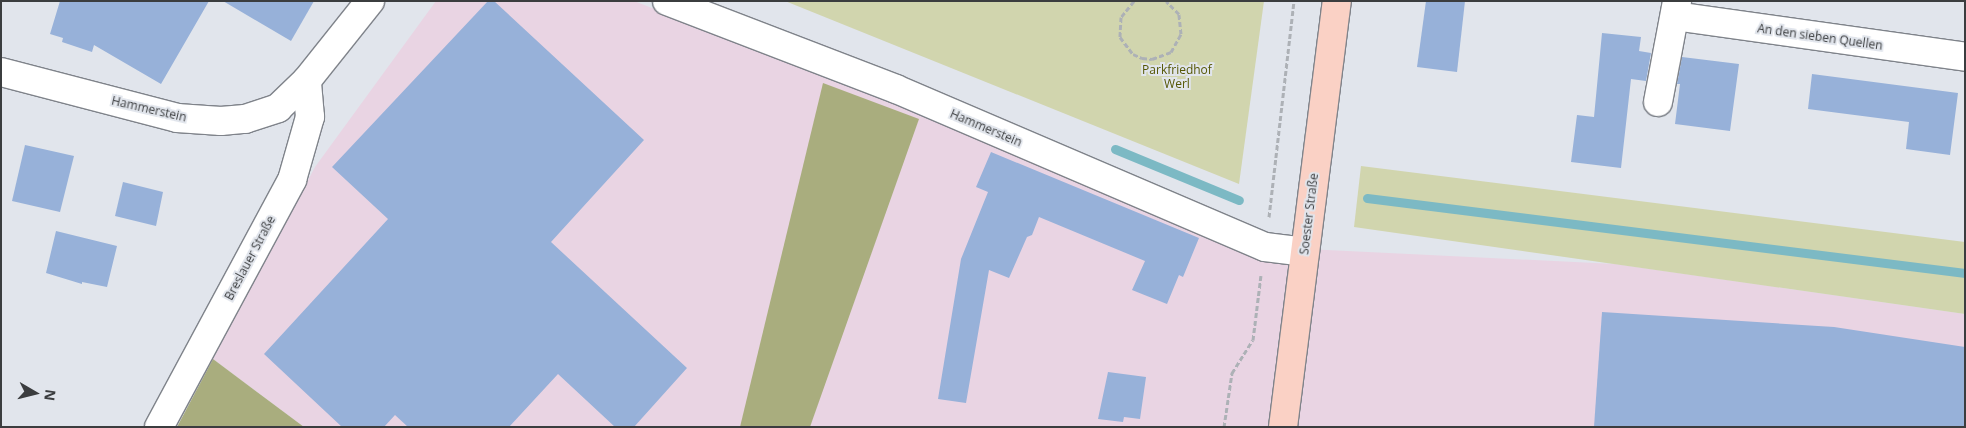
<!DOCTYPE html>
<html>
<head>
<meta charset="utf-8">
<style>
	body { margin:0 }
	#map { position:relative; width:1966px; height:428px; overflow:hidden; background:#e1e5ec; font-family:"Open Sans",sans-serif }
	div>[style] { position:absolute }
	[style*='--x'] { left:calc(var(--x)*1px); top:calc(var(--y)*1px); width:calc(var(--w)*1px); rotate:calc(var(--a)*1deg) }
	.commercial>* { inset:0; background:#e9d4e3 }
	.green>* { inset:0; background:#d1d5ae }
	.forest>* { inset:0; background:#a9ad7e }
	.stream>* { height:9px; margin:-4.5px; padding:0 4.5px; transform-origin:4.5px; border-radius:4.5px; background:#7cb9c4 }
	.building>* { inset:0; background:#97b1d9 }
	.path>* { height:3px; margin-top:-1.5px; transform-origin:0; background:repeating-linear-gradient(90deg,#adb1b6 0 5px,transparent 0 7.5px) }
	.roads { filter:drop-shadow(1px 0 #7f838a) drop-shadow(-1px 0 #7f838a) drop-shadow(0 1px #7f838a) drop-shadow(0 -1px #7f838a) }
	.street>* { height:28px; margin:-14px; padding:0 14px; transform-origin:14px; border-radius:14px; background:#fff }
	.secondary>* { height:28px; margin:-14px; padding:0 14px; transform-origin:14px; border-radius:14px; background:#fad1c5 }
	span { translate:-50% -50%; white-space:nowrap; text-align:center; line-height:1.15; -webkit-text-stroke:4px #e1e5ec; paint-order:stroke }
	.street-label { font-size:12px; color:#3b3d3f }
	.park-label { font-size:12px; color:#555705 }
	.frame { position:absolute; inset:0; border:2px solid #3b3d3f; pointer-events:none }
	.north { position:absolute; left:10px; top:368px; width:50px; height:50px; -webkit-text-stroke:4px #e1e5ec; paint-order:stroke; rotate:98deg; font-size:14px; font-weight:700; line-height:20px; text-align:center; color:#3b3d3f }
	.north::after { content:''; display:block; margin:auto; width:18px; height:22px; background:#3b3d3f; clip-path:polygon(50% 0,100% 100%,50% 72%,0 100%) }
</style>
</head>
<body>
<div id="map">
	<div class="commercial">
		<div style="clip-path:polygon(436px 1px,634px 1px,1265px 247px,1615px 264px,1965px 314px,1965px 427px,304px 427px,213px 359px,315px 167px)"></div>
	</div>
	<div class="green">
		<div style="clip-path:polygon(785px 1px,1264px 1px,1239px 184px)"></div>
		<div style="clip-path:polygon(1361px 166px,1965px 242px,1965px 314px,1354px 227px)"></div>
	</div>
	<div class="forest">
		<div style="clip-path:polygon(823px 83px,919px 119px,810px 427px,740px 427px)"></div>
		<div style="clip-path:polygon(213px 359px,304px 427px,177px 427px)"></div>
	</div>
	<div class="stream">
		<div style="--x:1115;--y:149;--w:134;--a:22.4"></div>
		<div style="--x:1367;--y:198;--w:603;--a:7.15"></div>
	</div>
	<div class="building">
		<div style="clip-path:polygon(60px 1px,209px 1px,161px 84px,94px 45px,92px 52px,62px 42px,63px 38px,50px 34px)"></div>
		<div style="clip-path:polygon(223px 1px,314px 1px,291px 41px)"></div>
		<div style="clip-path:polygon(488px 1px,494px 1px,644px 140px,551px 242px,687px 368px,634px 427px,615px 427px,558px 374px,509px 427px,408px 427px,395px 415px,384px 427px,342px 427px,264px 354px,388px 219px,332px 167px)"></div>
		<div style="clip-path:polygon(1426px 1px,1465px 1px,1457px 72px,1417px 67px)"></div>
		<div style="clip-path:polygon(1602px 33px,1641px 37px,1639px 51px,1651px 53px,1646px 81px,1631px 79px,1621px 168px,1571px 162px,1577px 115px,1594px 117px)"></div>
		<div style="clip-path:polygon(1682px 57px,1739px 64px,1730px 131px,1675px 124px,1680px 84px,1677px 84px)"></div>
		<div style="clip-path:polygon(1812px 74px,1958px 93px,1950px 155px,1906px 149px,1909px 122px,1808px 109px)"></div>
		<div style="clip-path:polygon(25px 145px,74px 156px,60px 212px,12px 201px)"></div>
		<div style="clip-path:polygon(991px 152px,1199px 238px,1183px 277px,1179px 275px,1167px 304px,1132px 290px,1145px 261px,1039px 217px,1032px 235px,1027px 237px,1009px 278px,989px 270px,966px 403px,938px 399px,961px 259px,988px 192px,976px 187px)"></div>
		<div style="clip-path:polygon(123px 182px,163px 192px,156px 226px,115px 216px)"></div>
		<div style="clip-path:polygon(56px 231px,117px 246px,107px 287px,82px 282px,82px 284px,46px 273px)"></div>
		<div style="clip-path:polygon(1602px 312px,1834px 327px,1965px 347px,1965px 427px,1594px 427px)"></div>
		<div style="clip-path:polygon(1108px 372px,1146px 377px,1140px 419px,1124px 417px,1123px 422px,1098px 419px)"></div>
	</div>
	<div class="path">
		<div style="--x:1134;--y:1;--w:21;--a:129"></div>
		<div style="--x:1121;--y:17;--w:20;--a:93"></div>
		<div style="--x:1120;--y:37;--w:21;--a:53"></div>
		<div style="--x:1133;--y:54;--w:10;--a:24"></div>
		<div style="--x:1142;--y:58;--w:10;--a:6"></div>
		<div style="--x:1152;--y:59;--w:20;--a:-20"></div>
		<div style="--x:1171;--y:52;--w:21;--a:-61"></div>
		<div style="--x:1181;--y:34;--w:20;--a:-96"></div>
		<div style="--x:1179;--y:14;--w:18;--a:-135"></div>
		<div style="--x:1269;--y:217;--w:217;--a:-83.4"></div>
		<div style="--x:1224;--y:427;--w:55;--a:-81.6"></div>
		<div style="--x:1232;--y:373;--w:39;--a:-58"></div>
		<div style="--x:1253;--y:340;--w:65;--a:-83"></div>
	</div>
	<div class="roads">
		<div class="street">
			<div style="--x:667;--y:1;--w:245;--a:21"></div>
			<div style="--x:896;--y:89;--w:401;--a:23.2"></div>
			<div style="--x:1265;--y:247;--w:39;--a:7"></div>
			<div style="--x:1675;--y:16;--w:293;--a:8"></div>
			<div style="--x:1;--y:72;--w:182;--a:14.6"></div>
			<div style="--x:177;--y:118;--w:44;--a:3.9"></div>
			<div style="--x:221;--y:121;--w:24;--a:-5"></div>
			<div style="--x:245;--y:119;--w:35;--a:-18"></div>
			<div style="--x:278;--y:108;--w:40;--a:-44"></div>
			<div style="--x:307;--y:80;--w:101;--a:-51.4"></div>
			<div style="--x:1658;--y:102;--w:103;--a:-79.3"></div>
			<div style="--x:159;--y:427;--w:281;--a:-61.7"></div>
			<div style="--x:292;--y:180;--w:66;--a:-74.1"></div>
			<div style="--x:310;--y:117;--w:37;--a:-95"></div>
		</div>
		<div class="secondary">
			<div style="--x:1283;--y:427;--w:429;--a:-82.8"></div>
		</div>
	</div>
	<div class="street-label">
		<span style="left:1820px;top:37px;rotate:8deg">An den sieben Quellen</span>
		<span style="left:149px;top:109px;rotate:13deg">Hammerstein</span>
		<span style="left:986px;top:128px;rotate:23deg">Hammerstein</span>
		<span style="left:1309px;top:214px;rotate:-83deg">Soester Straße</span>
		<span style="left:250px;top:258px;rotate:-62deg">Breslauer Straße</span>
	</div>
	<div class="park-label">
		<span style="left:1177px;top:77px">Parkfriedhof<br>Werl</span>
	</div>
	<div class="frame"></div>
	<div class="north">N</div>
</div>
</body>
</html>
